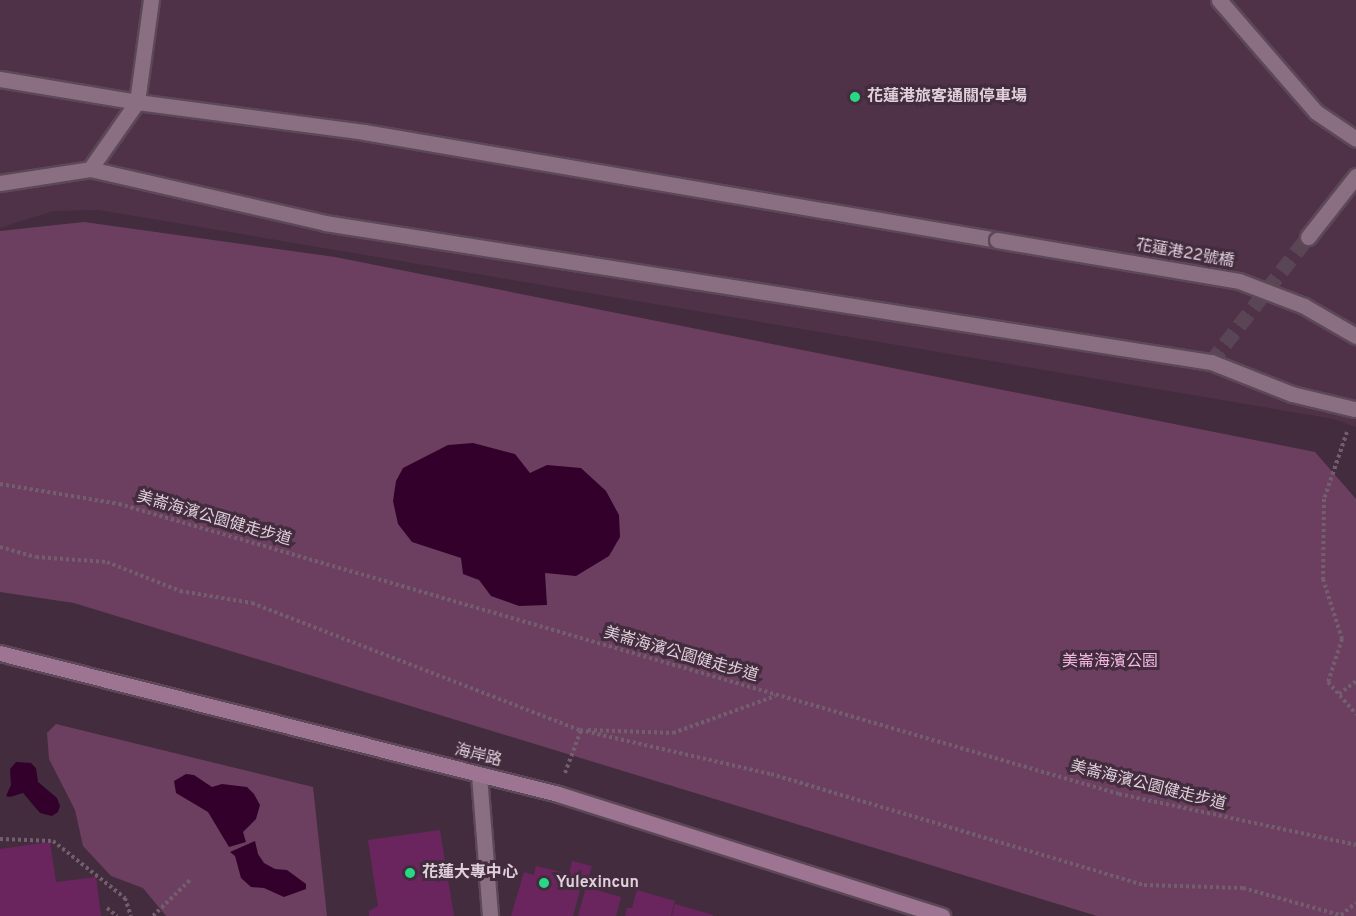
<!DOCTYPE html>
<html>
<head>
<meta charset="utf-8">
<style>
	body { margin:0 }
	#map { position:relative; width:1356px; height:916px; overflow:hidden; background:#432c3d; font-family:Overpass,"Noto Sans TC",sans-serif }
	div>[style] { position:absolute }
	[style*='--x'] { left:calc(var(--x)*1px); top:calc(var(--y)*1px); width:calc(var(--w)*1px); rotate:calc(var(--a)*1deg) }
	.built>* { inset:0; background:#4f3248 }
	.green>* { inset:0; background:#6c3f61 }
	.water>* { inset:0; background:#33002b }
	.building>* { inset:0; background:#6b255e }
	.minor-tunnel>* { height:15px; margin-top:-7.5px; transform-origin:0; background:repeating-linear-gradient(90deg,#5a4555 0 15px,transparent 0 23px) }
	.path>* { height:4px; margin-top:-2px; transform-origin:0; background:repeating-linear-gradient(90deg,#725e6d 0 3px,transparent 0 6px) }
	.roads { filter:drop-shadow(2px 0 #5c4857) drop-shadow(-2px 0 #5c4857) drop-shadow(0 2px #5c4857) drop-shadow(0 -2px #5c4857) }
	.minor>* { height:15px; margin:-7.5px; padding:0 7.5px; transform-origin:7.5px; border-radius:7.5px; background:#8a6f82 }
	.secondary>* { height:15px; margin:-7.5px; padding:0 7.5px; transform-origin:7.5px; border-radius:7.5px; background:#9d7592 }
	.bridges { filter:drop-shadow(2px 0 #5c4857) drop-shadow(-2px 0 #5c4857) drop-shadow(0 2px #5c4857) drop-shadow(0 -2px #5c4857) }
	.minor-bridge>* { height:15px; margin:-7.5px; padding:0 7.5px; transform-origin:7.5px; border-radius:7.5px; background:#8a6f82 }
	.dots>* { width:16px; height:16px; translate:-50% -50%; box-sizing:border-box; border:3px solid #432c3d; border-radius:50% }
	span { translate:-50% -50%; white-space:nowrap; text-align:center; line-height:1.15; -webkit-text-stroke:6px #432c3d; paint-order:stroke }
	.poi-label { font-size:16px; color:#dfd0db; font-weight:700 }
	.left { translate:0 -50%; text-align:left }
	.street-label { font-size:16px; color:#dfd0db }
	.park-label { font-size:16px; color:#f4b7e4 }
</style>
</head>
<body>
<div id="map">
	<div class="built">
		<div style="clip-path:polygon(0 0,1356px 0,1356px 427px,1334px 419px,99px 210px,53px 211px,0 228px)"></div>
	</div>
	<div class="green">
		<div style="clip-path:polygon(84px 222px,335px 257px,1315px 452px,1356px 499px,1356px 916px,1097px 916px,74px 603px,0 592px,0 231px)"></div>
		<div style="clip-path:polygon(56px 724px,313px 787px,327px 916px,166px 916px,143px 888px,111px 876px,83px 846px,75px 810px,49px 759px,47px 733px)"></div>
	</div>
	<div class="water">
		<div style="clip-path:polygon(473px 443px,515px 454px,530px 473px,547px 465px,581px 468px,606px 491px,619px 515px,620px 537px,609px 556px,576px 576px,545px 573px,547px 605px,519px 606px,491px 596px,479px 580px,463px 574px,461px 558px,412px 542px,398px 524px,393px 501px,396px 481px,403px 468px,448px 445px)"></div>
		<div style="clip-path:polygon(16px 762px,31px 763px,36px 768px,38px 782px,57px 798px,60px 806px,58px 812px,52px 816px,40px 813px,23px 793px,10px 797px,6px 796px,11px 785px,10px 769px)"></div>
		<div style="clip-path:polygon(186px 774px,194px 775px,212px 787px,222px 784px,247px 787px,254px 794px,260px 805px,256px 819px,243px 832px,246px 842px,229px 847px,208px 812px,176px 793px,174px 781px)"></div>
		<div style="clip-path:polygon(255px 841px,258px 854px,264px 863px,275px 869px,287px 870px,306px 884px,306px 889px,284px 897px,264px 888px,251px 887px,241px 878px,235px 856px,230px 852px)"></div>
	</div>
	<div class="building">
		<div style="clip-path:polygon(440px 830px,454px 916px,369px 916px,369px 911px,378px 906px,368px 840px)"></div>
		<div style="clip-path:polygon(50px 842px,56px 882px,96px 877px,101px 916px,0 916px,0 849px)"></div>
		<div style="clip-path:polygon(572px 861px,592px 866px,587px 881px,583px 879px,573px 916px,511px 916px,524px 872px,534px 875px,536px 866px,569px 874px)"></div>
		<div style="clip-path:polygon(586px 887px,621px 897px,616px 916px,578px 916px)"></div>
		<div style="clip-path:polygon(637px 890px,675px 901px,671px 916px,625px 916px,627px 908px,632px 908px)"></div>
		<div style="clip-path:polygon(675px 904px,713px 915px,713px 916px,672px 916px)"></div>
	</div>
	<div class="minor-tunnel">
		<div style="--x:1211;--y:362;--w:158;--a:-52.2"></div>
	</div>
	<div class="path">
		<div style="--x:1347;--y:432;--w:71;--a:108.9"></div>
		<div style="--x:1324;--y:499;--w:80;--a:90.7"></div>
		<div style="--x:1323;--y:579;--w:63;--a:72.4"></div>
		<div style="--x:1342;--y:639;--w:45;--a:108"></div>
		<div style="--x:1328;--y:682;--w:43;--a:48.8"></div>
		<div style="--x:0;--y:484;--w:121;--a:9.5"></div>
		<div style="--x:119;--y:504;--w:1041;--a:16.17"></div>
		<div style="--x:1119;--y:794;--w:242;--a:12.1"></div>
		<div style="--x:0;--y:547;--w:37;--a:16"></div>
		<div style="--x:36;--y:557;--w:71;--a:4"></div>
		<div style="--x:107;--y:562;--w:79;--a:21.7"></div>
		<div style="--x:180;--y:591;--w:73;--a:9.5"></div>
		<div style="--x:252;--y:603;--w:352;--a:21.2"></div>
		<div style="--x:580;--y:730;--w:196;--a:13"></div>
		<div style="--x:771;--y:774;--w:389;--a:16.6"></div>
		<div style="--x:1144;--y:885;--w:99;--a:1.7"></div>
		<div style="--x:1243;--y:888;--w:104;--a:15.6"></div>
		<div style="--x:1339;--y:694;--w:21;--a:-37"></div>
		<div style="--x:588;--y:730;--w:85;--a:2"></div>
		<div style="--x:673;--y:733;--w:109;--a:-19.9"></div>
		<div style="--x:565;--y:773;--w:46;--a:-69.6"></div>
		<div style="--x:0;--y:839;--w:53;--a:2.2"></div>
		<div style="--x:53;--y:841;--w:92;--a:38.4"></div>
		<div style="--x:125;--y:898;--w:19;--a:72"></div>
		<div style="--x:107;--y:908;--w:13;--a:39"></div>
		<div style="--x:1341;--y:915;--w:19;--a:-39"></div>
		<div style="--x:153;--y:916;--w:52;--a:-44.2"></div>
	</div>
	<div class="roads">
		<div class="minor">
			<div style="--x:1219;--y:0;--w:148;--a:49.1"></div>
			<div style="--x:1316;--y:112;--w:48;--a:34"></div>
			<div style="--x:0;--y:79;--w:139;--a:9.5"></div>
			<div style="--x:137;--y:102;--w:229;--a:7.5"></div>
			<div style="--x:364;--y:132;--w:642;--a:9.68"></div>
			<div style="--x:90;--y:169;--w:82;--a:-55"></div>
			<div style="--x:137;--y:102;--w:103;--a:-82.2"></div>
			<div style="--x:0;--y:183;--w:91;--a:-8.8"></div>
			<div style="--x:90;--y:169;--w:241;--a:12.9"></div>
			<div style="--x:325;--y:223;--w:897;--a:8.92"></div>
			<div style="--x:1211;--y:362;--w:87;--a:21.6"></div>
			<div style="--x:1292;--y:394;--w:64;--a:13.6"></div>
			<div style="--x:1308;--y:237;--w:78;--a:-51.8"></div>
			<div style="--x:479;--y:775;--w:141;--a:85.5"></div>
		</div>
		<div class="secondary">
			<div style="--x:0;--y:653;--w:576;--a:14.18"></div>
			<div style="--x:558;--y:794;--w:403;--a:17.6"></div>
		</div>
	</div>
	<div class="bridges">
		<div class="minor-bridge">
			<div style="--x:997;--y:240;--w:245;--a:9.6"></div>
			<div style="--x:1239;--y:281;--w:70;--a:21"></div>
			<div style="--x:1304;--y:306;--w:60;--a:30"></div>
		</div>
	</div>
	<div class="dots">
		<div style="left:855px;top:97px;background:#27d885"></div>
		<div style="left:410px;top:873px;background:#27d885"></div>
		<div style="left:544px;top:883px;background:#27d885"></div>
	</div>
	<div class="poi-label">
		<span class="left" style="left:867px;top:97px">花蓮港旅客通關停車場</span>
		<span class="left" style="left:422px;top:873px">花蓮大專中心</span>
		<span class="left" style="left:556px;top:883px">Yulexincun</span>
	</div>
	<div class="street-label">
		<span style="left:1185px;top:254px;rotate:10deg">花蓮港22號橋</span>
		<span style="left:214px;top:519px;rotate:16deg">美崙海濱公園健走步道</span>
		<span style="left:681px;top:655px;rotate:16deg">美崙海濱公園健走步道</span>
		<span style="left:478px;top:756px;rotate:14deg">海岸路</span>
		<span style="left:1148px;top:786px;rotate:14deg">美崙海濱公園健走步道</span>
	</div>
	<div class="park-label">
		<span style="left:1110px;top:662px">美崙海濱公園</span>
	</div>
</div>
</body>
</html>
